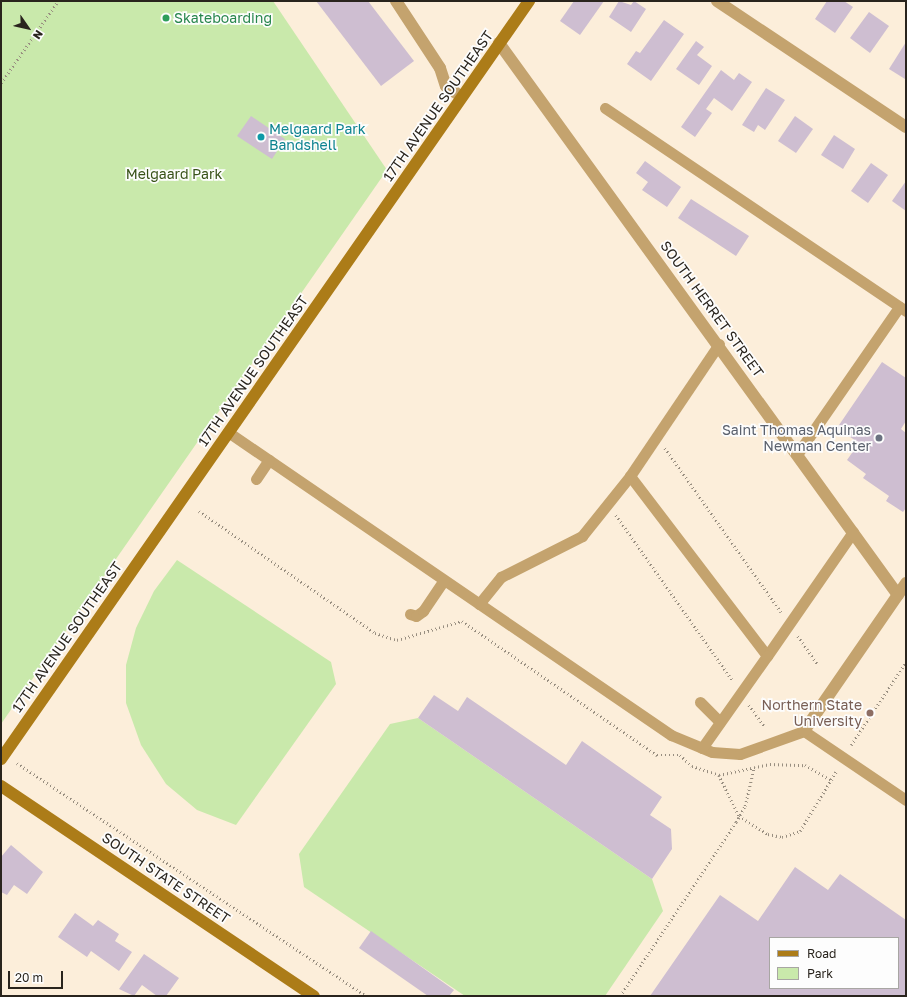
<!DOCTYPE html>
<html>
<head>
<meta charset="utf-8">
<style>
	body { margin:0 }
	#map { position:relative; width:907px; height:997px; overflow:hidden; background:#fceeda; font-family:"Golos Text",sans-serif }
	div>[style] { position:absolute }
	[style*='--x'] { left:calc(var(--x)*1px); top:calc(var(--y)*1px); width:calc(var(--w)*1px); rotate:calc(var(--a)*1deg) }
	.green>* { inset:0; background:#c9e9ab }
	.building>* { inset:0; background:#cebed1 }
	.path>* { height:2.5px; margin-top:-1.25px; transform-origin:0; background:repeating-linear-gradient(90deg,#988e80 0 1px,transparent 0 4px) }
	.lane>* { height:11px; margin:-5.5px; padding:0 5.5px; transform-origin:5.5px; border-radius:5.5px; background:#c4a36e }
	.street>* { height:12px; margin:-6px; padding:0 6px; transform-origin:6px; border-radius:6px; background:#c4a36e }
	.secondary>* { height:12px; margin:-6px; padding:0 6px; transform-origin:6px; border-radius:6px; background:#ac7c18 }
	.dots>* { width:11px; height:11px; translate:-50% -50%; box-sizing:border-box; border:2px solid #fdfdfd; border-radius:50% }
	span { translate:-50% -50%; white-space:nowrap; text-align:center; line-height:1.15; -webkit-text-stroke:3.5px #fdfdfd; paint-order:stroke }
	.leisure-label { font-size:14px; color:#27864d }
	.left { translate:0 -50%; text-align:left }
	.street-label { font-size:14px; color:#29241d }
	.culture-label { font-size:14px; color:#0d838f }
	.park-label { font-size:14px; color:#385218 }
	.worship-label { font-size:14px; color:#5b616d }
	.right { translate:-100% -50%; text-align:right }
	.education-label { font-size:14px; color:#785e54 }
	.frame { position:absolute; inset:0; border:2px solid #29241d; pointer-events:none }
	.legend { position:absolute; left:769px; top:937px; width:130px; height:52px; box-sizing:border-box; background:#fdfdfd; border:1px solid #a8a6a3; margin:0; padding:5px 7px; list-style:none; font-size:12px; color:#29241d }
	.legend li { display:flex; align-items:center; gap:8px; height:20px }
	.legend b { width:20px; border:1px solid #a8a6a3 }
	.north { position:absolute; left:8px; top:8px; width:40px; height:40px; -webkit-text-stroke:3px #fdfdfd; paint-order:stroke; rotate:124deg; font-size:11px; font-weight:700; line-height:16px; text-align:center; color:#29241d }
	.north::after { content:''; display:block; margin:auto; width:14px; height:18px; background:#29241d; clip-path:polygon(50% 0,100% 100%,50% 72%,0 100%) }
	.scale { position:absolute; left:8px; top:971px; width:55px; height:18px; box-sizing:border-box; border:2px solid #29241d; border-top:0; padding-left:5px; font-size:12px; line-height:14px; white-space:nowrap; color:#29241d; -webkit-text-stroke:3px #fdfdfd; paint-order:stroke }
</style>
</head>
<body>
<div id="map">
	<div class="green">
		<div style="clip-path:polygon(1px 1px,273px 1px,387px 170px,1px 724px)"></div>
		<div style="clip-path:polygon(177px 560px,331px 662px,336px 684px,236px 825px,197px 810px,166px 784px,141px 745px,126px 703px,126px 665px,136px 628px,154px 591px)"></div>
		<div style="clip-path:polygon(418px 718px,652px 879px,663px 911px,605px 996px,465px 996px,304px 887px,299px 854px,390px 724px)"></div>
	</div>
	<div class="building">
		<div style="clip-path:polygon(316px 1px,368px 1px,414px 61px,381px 86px)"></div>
		<div style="clip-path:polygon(574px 1px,604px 1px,580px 35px,560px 21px)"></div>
		<div style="clip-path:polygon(619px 1px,631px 5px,634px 1px,646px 9px,631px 32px,609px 17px)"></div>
		<div style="clip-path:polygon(827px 1px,844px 1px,853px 7px,835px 33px,815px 19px)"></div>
		<div style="clip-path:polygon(869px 12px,889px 26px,870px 53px,850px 38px)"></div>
		<div style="clip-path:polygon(664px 20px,684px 34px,651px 81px,627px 64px,636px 51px,640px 53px)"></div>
		<div style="clip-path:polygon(696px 41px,704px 47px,697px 55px,712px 66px,699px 85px,676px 69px)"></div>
		<div style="clip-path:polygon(906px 42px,906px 77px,905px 79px,889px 69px)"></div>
		<div style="clip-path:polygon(721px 70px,734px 80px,739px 73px,752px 82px,732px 111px,714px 98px,706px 109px,712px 113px,695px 137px,681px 127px)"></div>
		<div style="clip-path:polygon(766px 88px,785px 100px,765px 130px,758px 125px,754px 132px,742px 125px)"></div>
		<div style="clip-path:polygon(251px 116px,285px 139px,272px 159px,237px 136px)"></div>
		<div style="clip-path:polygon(795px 116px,813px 129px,796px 153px,778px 141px)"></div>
		<div style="clip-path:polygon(834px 135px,855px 149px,843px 169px,821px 155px)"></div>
		<div style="clip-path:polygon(645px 161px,681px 187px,667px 207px,642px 190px,648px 182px,636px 173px)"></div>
		<div style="clip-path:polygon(871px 163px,888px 175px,868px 203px,851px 191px)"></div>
		<div style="clip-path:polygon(906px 181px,906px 211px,892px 201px)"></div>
		<div style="clip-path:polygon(691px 199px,749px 236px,736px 256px,678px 218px)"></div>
		<div style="clip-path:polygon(882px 362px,906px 378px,906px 421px,901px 429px,906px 433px,906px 508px,903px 512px,886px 501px,889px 496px,863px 478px,866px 474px,847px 460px,859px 443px,837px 428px)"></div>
		<div style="clip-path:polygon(434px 695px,458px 711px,467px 697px,566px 765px,582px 741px,662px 797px,650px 815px,671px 829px,672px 849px,652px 879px,418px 718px)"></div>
		<div style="clip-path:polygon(11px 845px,43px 872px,27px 894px,14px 885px,7px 895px,1px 892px,1px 857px)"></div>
		<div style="clip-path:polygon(evenodd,795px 867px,828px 890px,840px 874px,906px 920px,906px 996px,650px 996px,720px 895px,758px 921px,795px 867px,770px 938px,898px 938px,898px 988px,770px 988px,770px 938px)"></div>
		<div style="clip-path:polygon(75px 913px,93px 926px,98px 920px,119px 934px,115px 941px,132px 952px,119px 971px,91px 951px,87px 957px,58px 937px)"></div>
		<div style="clip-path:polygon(371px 931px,454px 990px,449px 996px,428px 996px,359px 948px)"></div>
		<div style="clip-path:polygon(144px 954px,179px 978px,166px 996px,157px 996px,142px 985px,134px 996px,119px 989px)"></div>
	</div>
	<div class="path">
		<div style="--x:1;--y:83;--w:100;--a:-55.2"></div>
		<div style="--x:665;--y:448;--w:201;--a:54.7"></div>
		<div style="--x:199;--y:511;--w:214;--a:34.7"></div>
		<div style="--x:375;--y:633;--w:23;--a:18"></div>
		<div style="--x:397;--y:640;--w:68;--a:-16.3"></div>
		<div style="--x:462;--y:621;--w:237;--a:34.5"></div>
		<div style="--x:657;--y:755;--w:23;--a:0"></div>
		<div style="--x:680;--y:755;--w:16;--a:43"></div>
		<div style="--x:692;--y:766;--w:28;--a:18"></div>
		<div style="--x:719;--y:775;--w:52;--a:-12.2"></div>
		<div style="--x:770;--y:764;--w:35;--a:2"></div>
		<div style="--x:805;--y:765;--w:32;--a:30"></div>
		<div style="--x:616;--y:515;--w:203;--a:54.8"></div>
		<div style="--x:798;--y:636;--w:35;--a:55"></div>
		<div style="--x:749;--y:705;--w:27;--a:54"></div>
		<div style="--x:851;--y:745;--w:100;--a:-56.5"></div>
		<div style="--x:17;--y:763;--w:420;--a:33.7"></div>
		<div style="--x:719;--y:775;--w:46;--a:64"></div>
		<div style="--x:739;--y:816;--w:34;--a:32"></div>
		<div style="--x:768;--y:834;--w:14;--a:12"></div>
		<div style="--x:782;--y:837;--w:19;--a:-18"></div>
		<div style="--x:800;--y:831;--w:71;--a:-58.8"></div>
		<div style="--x:620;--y:996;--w:209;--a:-56.3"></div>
		<div style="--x:736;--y:822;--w:18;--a:-61"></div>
		<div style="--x:745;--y:806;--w:40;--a:-77"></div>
	</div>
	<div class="lane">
		<div style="--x:605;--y:108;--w:363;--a:34"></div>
		<div style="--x:719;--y:344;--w:159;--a:124"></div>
		<div style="--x:630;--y:476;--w:226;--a:52.7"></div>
		<div style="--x:767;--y:656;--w:151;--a:-55.3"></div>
		<div style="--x:228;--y:432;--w:537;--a:34.37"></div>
		<div style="--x:671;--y:735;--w:44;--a:22.5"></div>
		<div style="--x:712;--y:752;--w:28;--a:4"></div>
		<div style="--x:740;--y:754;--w:68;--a:-19.8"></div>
		<div style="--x:804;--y:731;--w:123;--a:34.1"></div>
		<div style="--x:798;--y:453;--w:178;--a:-55.3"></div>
		<div style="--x:256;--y:479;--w:23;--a:-56"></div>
		<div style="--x:479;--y:604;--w:35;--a:-51"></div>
		<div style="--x:501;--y:577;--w:91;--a:-26.8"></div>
		<div style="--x:582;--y:536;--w:77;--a:-51.3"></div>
		<div style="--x:410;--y:614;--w:6;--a:18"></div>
		<div style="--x:416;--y:616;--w:9;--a:-36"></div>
		<div style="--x:423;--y:611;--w:37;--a:-56"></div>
		<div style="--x:700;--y:702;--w:28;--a:45"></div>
		<div style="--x:702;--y:748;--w:113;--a:-54.8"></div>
	</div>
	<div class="street">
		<div style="--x:396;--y:1;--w:80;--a:56.7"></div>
		<div style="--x:440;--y:68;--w:19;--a:72"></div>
		<div style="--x:446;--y:86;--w:19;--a:35"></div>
		<div style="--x:717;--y:1;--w:227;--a:33.7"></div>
		<div style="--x:499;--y:43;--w:681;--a:54.14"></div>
		<div style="--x:804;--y:731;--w:180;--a:-55.4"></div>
	</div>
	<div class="secondary">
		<div style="--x:1;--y:759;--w:924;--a:-55.14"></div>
		<div style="--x:1;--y:786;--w:377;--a:33.9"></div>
	</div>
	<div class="dots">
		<div style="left:166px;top:18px;background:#2e9e5b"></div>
		<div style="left:261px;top:137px;background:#0f9aa8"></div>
		<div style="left:879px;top:438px;background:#6b7280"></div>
		<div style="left:870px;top:713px;background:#8d6e63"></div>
	</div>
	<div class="leisure-label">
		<span class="left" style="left:174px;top:18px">Skateboarding</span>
	</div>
	<div class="street-label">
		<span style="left:438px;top:106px;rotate:-55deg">17TH AVENUE SOUTHEAST</span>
		<span style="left:712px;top:309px;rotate:54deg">SOUTH HERRET STREET</span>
		<span style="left:253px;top:371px;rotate:-55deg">17TH AVENUE SOUTHEAST</span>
		<span style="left:67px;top:637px;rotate:-55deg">17TH AVENUE SOUTHEAST</span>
		<span style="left:166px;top:878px;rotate:34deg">SOUTH STATE STREET</span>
	</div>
	<div class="culture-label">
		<span class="left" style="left:269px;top:137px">Melgaard Park<br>Bandshell</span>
	</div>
	<div class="park-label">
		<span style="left:174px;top:174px">Melgaard Park</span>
	</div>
	<div class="worship-label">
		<span class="right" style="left:871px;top:438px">Saint Thomas Aquinas<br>Newman Center</span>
	</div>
	<div class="education-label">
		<span class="right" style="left:862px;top:713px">Northern State<br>University</span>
	</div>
	<div class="frame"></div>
	<ul class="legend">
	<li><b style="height:5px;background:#ac7c18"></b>Road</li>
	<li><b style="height:11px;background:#c9e9ab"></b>Park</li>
	</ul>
	<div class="north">N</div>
	<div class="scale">20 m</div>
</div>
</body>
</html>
